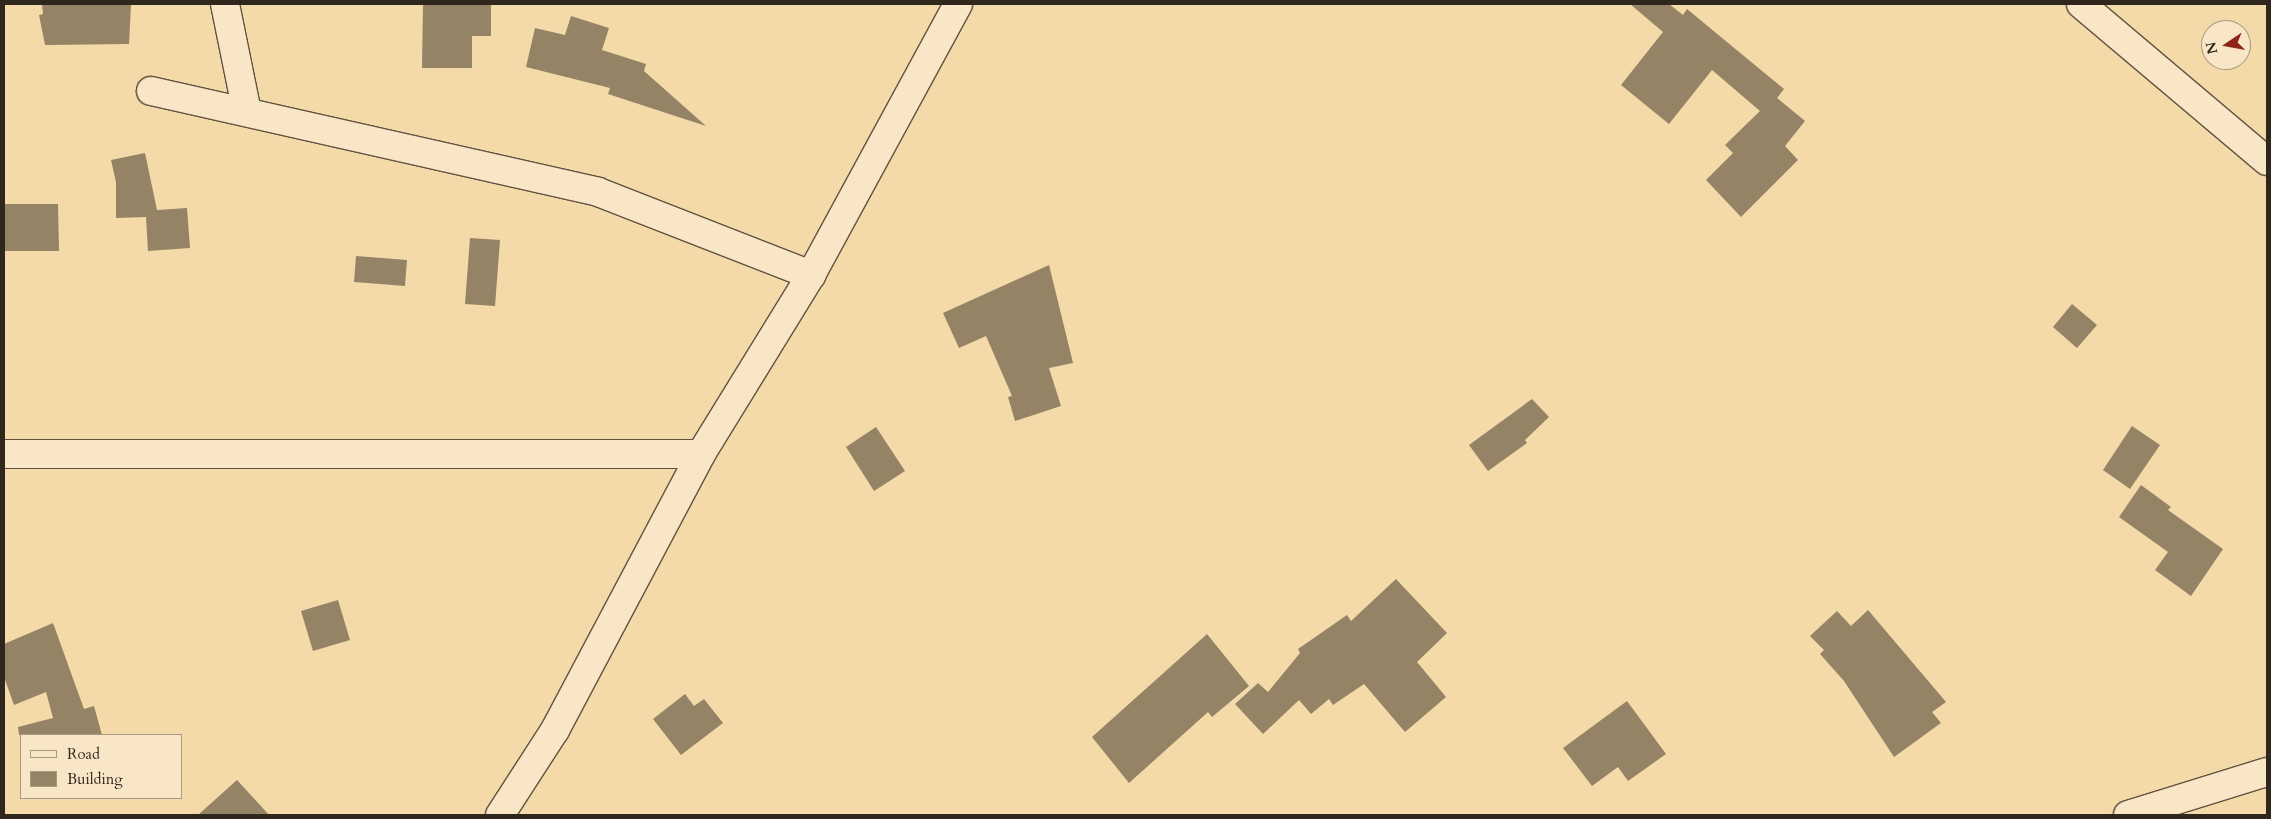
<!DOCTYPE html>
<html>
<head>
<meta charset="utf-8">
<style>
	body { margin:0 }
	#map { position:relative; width:2271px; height:819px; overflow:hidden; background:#f4d9a9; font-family:Cardo,serif }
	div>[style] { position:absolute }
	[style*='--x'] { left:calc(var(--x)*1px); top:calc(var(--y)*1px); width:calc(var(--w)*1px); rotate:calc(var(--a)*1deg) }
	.building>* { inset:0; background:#958365 }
	.roads { filter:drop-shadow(1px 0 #60533f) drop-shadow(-1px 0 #60533f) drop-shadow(0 1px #60533f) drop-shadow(0 -1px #60533f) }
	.minor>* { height:28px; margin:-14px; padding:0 14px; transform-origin:14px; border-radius:14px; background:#f8e6c7 }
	span { translate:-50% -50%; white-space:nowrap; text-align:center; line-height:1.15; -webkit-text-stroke:5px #f8e6c7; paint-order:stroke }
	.frame { position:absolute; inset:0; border:5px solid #2f261c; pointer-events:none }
	.legend { position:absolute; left:20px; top:734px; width:162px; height:65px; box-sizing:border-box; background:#f8e6c7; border:1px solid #a89983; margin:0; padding:6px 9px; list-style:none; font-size:15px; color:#2f261c }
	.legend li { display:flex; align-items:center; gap:10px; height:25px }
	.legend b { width:25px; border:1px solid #a89983 }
	.north { position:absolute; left:2201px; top:20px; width:50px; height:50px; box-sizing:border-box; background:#f8e6c7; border:1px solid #a89983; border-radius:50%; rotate:258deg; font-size:14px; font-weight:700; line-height:20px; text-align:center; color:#2f261c }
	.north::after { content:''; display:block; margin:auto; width:18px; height:22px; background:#8f2418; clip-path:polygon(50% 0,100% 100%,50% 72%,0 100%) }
</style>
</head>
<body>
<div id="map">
	<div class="building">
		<div style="clip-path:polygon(42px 4px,131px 4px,129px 44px,45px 45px,39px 15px,43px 14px)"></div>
		<div style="clip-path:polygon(423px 4px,491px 4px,491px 36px,472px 36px,472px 68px,422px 68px)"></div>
		<div style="clip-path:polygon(1630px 4px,1669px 4px,1683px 15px,1687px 9px,1784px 89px,1777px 98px,1805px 121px,1785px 146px,1798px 160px,1741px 217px,1706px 180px,1733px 153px,1725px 145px,1760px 111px,1712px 70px,1669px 124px,1621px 85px,1663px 32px)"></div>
		<div style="clip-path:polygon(571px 16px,609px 28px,602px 50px,646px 64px,644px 71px,706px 126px,608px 94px,610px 88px,526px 67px,535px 28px,565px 35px)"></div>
		<div style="clip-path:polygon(145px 153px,157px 210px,187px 208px,190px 248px,148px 251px,146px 217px,116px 218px,116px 182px,111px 160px)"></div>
		<div style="clip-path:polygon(4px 204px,58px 204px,59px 251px,4px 251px)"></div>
		<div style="clip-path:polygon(470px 238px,500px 240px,495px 306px,465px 304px)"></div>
		<div style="clip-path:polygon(356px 256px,407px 260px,405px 286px,354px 282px)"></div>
		<div style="clip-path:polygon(1049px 265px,1073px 363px,1049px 368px,1061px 406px,1015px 421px,1008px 397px,1012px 396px,986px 336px,959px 348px,943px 313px)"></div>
		<div style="clip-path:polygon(2072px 304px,2097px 325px,2077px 348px,2053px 327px)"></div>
		<div style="clip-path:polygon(1532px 399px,1549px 417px,1525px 440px,1527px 443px,1488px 471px,1469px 445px)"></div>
		<div style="clip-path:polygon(2132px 426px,2160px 445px,2130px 489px,2103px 470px)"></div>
		<div style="clip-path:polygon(876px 427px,905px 471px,874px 491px,846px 447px)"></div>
		<div style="clip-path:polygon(2141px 485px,2171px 507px,2168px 510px,2223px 549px,2191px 596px,2155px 570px,2168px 552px,2119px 517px)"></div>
		<div style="clip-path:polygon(1396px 579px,1447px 633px,1417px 662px,1446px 697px,1405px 732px,1364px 684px,1333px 705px,1329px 699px,1311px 714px,1299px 700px,1263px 734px,1235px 704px,1258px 683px,1268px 692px,1300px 653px,1298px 649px,1347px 615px,1351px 621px)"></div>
		<div style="clip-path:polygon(338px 600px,350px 640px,313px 651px,301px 611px)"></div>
		<div style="clip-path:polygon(1868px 610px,1946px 702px,1932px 712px,1941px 723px,1894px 757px,1844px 681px,1820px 654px,1824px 650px,1810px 636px,1837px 611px,1851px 626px)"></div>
		<div style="clip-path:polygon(53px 623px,84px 709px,94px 706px,102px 735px,19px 735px,18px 727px,53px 718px,46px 692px,14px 705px,4px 677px,4px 644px)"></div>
		<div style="clip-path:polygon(1207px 634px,1249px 686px,1212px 717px,1208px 712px,1129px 783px,1092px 737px)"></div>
		<div style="clip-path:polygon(685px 694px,694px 706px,704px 699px,723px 723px,681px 755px,653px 719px)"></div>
		<div style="clip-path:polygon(1627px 701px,1666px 754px,1628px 781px,1618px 767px,1592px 786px,1563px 748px)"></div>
		<div style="clip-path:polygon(237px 780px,269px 815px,198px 815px)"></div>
	</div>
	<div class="roads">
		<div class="minor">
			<div style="--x:225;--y:4;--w:110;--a:78.5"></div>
			<div style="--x:2081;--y:4;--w:243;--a:40.2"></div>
			<div style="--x:151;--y:91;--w:458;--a:12.7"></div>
			<div style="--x:598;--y:192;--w:229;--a:21.3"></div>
			<div style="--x:4;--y:454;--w:697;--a:0"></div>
			<div style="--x:500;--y:815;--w:101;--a:-57.1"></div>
			<div style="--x:555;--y:730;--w:312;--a:-62.1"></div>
			<div style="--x:701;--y:454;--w:210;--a:-58.4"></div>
			<div style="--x:811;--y:275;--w:308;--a:-61.5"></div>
			<div style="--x:2128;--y:815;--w:145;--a:-17.2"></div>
		</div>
	</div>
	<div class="frame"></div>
	<ul class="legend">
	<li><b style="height:6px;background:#f8e6c7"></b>Road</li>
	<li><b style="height:14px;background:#958365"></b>Building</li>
	</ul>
	<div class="north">N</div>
</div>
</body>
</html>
